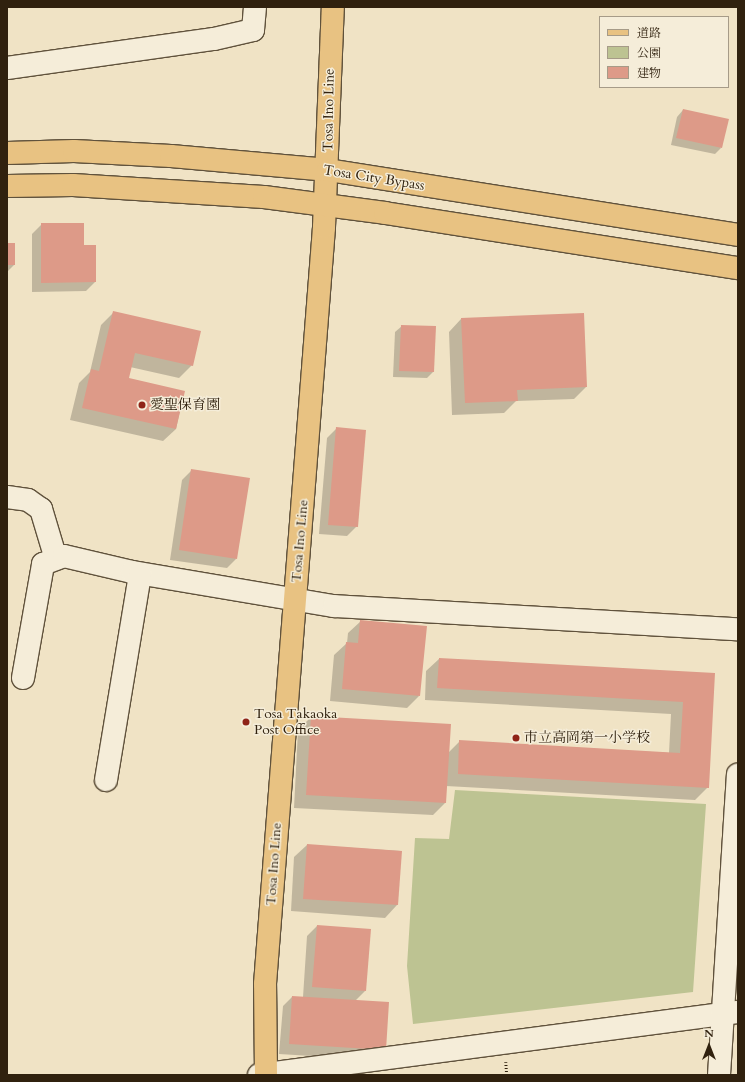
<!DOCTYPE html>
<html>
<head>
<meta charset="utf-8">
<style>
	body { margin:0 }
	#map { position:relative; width:745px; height:1082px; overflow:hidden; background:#f0e3c5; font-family:Cardo,"Noto Serif JP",serif }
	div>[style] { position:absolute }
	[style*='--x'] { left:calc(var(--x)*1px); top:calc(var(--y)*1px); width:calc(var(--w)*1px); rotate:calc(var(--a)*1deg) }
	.green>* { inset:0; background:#bdc392 }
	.shadow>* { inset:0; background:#0003 }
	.building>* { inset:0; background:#dd9a88 }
	.path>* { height:2.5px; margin-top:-1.25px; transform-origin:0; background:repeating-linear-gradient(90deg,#30210e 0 1px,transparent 0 3px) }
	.roads { filter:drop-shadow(1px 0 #60523c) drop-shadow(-1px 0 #60523c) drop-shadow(0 1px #60523c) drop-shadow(0 -1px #60523c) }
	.minor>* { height:22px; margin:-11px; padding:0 11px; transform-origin:11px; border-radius:11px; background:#f5edd9 }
	.major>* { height:22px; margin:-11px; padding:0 11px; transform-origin:11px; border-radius:11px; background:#e8c282 }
	.highway>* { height:22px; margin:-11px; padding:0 11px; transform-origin:11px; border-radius:11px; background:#e8c282 }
	.dots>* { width:11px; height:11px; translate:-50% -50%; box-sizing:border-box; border:2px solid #f5edd9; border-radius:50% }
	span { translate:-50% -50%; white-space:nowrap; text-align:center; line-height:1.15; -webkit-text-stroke:3px #f5edd9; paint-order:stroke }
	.street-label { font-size:14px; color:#30210e }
	.poi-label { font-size:14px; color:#30210e }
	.left { translate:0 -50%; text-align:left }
	.frame { position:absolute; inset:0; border:8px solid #30210e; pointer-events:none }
	.legend { position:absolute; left:599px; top:16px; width:130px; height:72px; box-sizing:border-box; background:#f5edd9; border:1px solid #a69b88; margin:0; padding:5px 7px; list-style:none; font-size:12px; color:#30210e }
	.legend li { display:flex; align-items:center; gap:8px; height:20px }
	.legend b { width:20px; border:1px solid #a69b88 }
	.north { position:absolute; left:689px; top:1026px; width:40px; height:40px; -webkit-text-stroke:3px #f5edd9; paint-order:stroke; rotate:0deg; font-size:11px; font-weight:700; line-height:16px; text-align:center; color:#30210e }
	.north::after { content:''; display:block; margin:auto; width:14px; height:18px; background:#30210e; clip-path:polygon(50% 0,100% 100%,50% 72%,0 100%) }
</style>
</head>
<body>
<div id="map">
	<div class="green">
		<div style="clip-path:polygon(455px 790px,706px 804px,693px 992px,413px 1024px,407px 966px,415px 838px,449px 839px)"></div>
	</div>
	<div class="shadow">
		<div style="clip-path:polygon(683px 110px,721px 148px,715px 154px,671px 145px,677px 117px)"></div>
		<div style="clip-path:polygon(42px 224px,83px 246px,95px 282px,86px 291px,32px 292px,32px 234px)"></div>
		<div style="clip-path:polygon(7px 244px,14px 265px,8px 271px,7px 271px)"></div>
		<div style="clip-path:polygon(113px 313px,192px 365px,179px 378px,130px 367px,128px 379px,184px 392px,176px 429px,163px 441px,70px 420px,79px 383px,90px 372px,101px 325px)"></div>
		<div style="clip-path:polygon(461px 319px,586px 387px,574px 399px,516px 401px,504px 413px,452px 415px,449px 332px)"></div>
		<div style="clip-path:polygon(402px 326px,433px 372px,427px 378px,393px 377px,395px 332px)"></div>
		<div style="clip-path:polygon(337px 428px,357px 526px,347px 536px,319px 534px,327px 438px)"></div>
		<div style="clip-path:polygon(192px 470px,236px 559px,227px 568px,170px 560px,182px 480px)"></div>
		<div style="clip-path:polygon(361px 621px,419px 696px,407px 708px,330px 701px,334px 655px,347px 643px,348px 633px)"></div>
		<div style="clip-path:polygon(439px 659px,714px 674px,708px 787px,695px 800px,446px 786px,445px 803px,433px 815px,294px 808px,298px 730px,311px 717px,448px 753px,460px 741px,669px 753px,671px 714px,425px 700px,426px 671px)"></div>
		<div style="clip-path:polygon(307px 845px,401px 851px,397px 905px,385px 918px,291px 911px,294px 857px)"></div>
		<div style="clip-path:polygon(317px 926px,365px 991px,355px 1001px,376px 1060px,279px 1054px,283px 1006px,292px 997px,303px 997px,307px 936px)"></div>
	</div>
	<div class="building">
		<div style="clip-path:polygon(683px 109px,729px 119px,722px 148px,676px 138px)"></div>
		<div style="clip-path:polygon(41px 223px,84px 223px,84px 245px,96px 245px,96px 282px,41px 283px)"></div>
		<div style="clip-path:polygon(7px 243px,15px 243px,15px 265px,7px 265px)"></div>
		<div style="clip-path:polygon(113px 311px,201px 331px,193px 366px,135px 353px,129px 378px,185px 391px,176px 429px,82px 408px,91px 369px,99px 371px)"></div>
		<div style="clip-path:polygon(584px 313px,587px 387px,517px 390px,518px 401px,465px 403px,461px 318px)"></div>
		<div style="clip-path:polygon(401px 325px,436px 326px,434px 372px,399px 371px)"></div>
		<div style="clip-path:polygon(336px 427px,366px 430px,358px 527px,328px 525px)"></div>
		<div style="clip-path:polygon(191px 469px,250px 478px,237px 559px,179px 550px)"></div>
		<div style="clip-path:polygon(360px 620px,427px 626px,420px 696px,342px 689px,346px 642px,358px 643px)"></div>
		<div style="clip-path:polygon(439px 658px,715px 673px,709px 788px,458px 774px,459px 740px,680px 753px,683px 702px,437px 688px)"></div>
		<div style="clip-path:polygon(311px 716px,451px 724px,446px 803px,306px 795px)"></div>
		<div style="clip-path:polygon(307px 844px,402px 851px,398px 905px,303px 899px)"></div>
		<div style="clip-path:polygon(317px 925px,371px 929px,366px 991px,312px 987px)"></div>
		<div style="clip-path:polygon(292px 996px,389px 1002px,386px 1050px,289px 1044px)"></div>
	</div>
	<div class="path">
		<div style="--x:506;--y:1062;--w:13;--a:86"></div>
	</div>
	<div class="roads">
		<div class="minor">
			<div style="--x:7;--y:68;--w:209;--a:-8"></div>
			<div style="--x:214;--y:39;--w:40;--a:-13"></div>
			<div style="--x:253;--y:30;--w:23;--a:-85"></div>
			<div style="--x:7;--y:497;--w:21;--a:8"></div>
			<div style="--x:28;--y:500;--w:16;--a:35"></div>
			<div style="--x:41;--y:509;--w:52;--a:73.3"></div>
			<div style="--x:23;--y:678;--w:116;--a:-80"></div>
			<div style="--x:43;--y:564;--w:22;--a:-21"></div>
			<div style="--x:64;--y:556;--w:70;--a:13.2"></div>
			<div style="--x:132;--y:572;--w:205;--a:9.6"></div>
			<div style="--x:334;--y:606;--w:405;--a:3.3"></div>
			<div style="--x:106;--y:780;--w:209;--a:-80.6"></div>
			<div style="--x:259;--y:1075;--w:483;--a:-7.5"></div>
			<div style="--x:719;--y:1075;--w:301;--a:-86.4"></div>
		</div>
		<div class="major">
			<div style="--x:266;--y:1075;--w:91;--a:-90.6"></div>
			<div style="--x:265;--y:984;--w:759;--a:-85.54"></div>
			<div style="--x:324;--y:227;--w:220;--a:-87.7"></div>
		</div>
		<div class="highway">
			<div style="--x:7;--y:153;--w:67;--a:-1.7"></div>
			<div style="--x:74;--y:151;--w:97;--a:3"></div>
			<div style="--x:171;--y:156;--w:158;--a:5.1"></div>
			<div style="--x:328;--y:170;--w:415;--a:9"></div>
			<div style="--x:7;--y:186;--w:66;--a:-0.9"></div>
			<div style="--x:73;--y:185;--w:191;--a:3.6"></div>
			<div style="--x:264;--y:197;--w:122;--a:7.5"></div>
			<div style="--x:385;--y:213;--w:357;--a:8.9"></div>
		</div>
	</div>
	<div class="dots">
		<div style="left:142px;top:405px;background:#8f2418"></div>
		<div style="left:246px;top:722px;background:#8f2418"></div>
		<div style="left:516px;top:738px;background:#8f2418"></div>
	</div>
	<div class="street-label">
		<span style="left:329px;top:110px;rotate:-89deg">Tosa Ino Line</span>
		<span style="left:374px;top:178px;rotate:9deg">Tosa City Bypass</span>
		<span style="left:300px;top:541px;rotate:-85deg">Tosa Ino Line</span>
		<span style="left:274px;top:864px;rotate:-86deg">Tosa Ino Line</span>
	</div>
	<div class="poi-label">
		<span class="left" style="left:150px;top:405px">愛聖保育園</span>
		<span class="left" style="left:254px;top:722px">Tosa Takaoka<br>Post Office</span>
		<span class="left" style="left:524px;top:738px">市立高岡第一小学校</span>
	</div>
	<div class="frame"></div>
	<ul class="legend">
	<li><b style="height:5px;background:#e8c282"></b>道路</li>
	<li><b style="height:11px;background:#bdc392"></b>公園</li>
	<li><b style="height:11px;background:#dd9a88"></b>建物</li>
	</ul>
	<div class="north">N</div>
</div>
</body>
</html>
